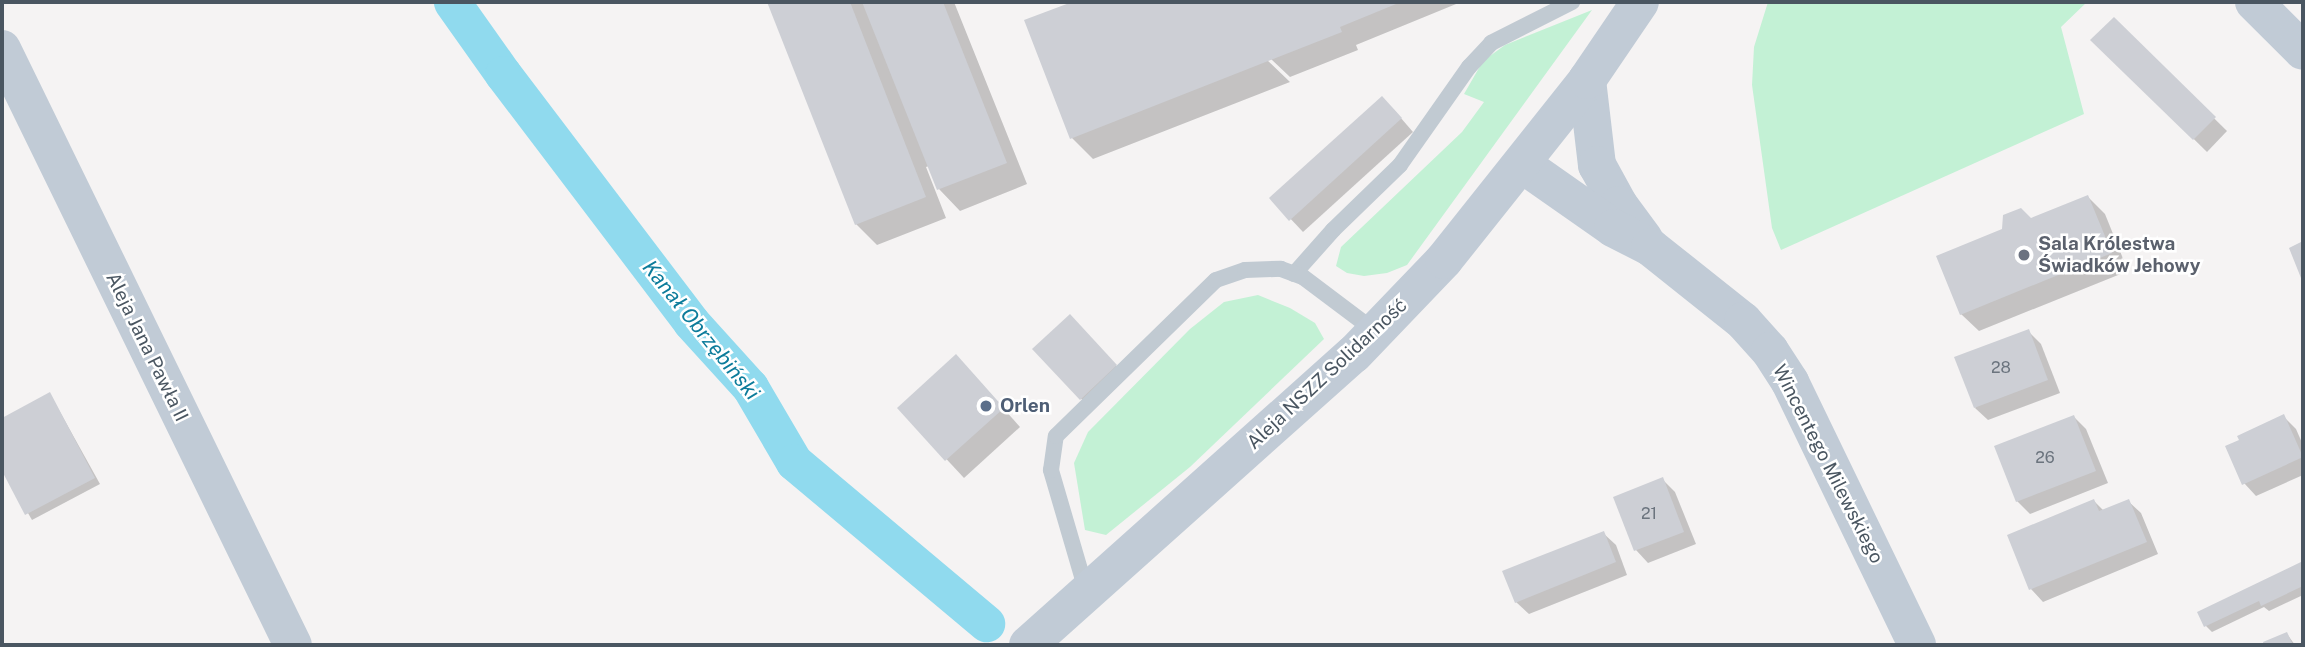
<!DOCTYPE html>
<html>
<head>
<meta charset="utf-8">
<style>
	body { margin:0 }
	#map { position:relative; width:2305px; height:647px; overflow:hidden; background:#f5f3f3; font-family:"Public Sans",sans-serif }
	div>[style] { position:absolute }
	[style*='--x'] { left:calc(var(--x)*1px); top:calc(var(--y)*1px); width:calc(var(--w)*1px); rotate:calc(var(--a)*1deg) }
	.green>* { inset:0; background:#c3f1d5 }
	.shadow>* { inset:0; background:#0003 }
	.canal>* { height:37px; margin:-18.5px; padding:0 18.5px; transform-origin:18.5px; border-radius:18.5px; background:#90daee }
	.building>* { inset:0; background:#cdcfd5 }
	.lane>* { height:16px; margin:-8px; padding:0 8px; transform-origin:8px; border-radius:8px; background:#c1cad2 }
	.secondary>* { height:38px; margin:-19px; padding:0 19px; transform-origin:19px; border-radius:19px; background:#c1cbd6 }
	.dots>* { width:19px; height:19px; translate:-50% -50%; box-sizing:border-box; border:4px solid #fff; border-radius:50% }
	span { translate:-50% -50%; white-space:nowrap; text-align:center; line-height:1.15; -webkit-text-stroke:5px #fff; paint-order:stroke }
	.number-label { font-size:16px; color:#6b747e }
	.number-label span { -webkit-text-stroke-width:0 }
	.worship-label { font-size:19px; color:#5b616d; font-weight:700 }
	.left { translate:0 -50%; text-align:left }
	.street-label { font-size:19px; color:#4a5661 }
	.service-label { font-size:19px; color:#4e5e75; font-weight:700 }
	.water-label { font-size:21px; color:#0c7c9b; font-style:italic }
	.frame { position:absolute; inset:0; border:4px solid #4a5661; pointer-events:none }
</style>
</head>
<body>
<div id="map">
	<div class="green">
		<div style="clip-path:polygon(1768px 2px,2087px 2px,2061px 27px,2084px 114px,1781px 250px,1772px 228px,1752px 85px,1754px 47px)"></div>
		<div style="clip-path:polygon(1592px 10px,1407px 265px,1387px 273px,1364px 276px,1347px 273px,1336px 266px,1341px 247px,1462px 132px,1484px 102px,1464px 94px,1483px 61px,1505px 45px)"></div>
		<div style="clip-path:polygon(1258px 295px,1290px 308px,1315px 323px,1324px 339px,1190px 467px,1106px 535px,1085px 530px,1074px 463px,1088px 432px,1190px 329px,1224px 302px)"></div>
	</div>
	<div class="shadow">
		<div style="clip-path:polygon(769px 2px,954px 2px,1027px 184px,960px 211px,939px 189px,929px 166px,926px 167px,946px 218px,877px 245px,856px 224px)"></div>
		<div style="clip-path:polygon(1077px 2px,1461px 2px,1356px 45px,1358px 50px,1290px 77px,1271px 59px,1266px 59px,1290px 82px,1093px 159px,1072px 138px,1026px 21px)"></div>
		<div style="clip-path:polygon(2114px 20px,2227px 131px,2207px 152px,2093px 40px)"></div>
		<div style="clip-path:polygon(1394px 110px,1413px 132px,1303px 232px,1271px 198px)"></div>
		<div style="clip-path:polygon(2088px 197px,2105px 214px,2128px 271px,1979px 331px,1961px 314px)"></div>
		<div style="clip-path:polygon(1070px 316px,1122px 372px,1087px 405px,1035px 349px)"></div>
		<div style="clip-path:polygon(2028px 331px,2041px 344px,2060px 393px,1988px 420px,1975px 408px)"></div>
		<div style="clip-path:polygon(973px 374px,1020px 427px,964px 478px,899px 408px)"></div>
		<div style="clip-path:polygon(50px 394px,100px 484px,32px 520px,2px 468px,2px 420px)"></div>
		<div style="clip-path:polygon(2074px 417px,2086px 429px,2108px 483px,2030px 514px,2017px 501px)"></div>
		<div style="clip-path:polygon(2284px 417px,2296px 429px,2303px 445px,2303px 475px,2256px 496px,2244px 483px)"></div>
		<div style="clip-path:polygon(1663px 480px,1675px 492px,1696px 544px,1648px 563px,1636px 550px)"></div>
		<div style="clip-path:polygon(2094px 501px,2104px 511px,2128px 501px,2141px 513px,2158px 554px,2043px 602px,2031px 589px)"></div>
		<div style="clip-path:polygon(1603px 533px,1616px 545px,1627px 575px,1529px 614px,1516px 602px)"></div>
		<div style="clip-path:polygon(2303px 563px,2303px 595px,2269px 611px,2264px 607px,2212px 632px,2206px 626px,2199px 613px)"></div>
		<div style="clip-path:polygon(2287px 634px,2295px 645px,2266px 645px,2265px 643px)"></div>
	</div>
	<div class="canal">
		<div style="--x:452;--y:2;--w:88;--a:54.7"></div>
		<div style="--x:503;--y:74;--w:311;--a:52.8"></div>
		<div style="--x:691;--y:322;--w:88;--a:47.8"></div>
		<div style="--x:750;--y:387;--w:87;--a:59.6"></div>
		<div style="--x:794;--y:462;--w:251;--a:40"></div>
	</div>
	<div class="building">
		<div style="clip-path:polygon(767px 2px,850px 2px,926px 197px,855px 225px)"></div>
		<div style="clip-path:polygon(862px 2px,943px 2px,1007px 163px,937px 190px)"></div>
		<div style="clip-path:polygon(1072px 2px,1401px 2px,1340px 27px,1342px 32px,1070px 139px,1024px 20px)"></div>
		<div style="clip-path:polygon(2114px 17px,2216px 117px,2193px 140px,2090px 40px)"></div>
		<div style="clip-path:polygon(1382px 96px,1402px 118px,1289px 221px,1269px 198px)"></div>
		<div style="clip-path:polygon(2088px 195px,2112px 253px,1960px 315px,1936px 256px,2002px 229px,2003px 215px,2021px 208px,2031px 218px)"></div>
		<div style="clip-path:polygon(2303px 241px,2303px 283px,2289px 248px)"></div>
		<div style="clip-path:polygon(1070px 314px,1117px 365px,1080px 400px,1032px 349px)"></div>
		<div style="clip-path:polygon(2029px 329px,2048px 380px,1974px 408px,1954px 357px)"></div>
		<div style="clip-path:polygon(956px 354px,1004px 408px,945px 461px,897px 408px)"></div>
		<div style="clip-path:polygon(50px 392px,95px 478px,25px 515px,2px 471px,2px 418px)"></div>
		<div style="clip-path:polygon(2284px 414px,2303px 457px,2242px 485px,2225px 446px,2239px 440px,2237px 436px)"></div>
		<div style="clip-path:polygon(2074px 415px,2096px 471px,2016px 502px,1994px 446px)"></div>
		<div style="clip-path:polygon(1663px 477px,1684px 532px,1634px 551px,1613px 497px)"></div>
		<div style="clip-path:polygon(2094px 499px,2099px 511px,2129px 499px,2147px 542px,2029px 590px,2007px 535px)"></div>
		<div style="clip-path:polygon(1604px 531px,1616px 562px,1515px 603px,1502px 571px)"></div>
		<div style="clip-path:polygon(2303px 561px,2303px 586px,2261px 606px,2259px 601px,2204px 627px,2197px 612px)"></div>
		<div style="clip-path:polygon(2287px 632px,2293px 645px,2264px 645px,2263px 642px)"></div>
	</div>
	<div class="lane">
		<div style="--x:1294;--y:274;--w:59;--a:-48.4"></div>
		<div style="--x:1333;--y:230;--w:93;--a:-44.1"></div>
		<div style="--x:1400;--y:165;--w:120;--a:-54.9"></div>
		<div style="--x:1469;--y:67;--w:33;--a:-47"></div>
		<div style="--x:1491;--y:43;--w:91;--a:-26.8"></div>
		<div style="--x:1086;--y:590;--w:125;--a:-106.3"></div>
		<div style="--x:1051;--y:470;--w:34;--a:-82"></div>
		<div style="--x:1056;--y:436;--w:223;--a:-44.3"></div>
		<div style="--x:1216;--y:280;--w:31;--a:-19"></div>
		<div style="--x:1245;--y:270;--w:36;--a:-2"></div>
		<div style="--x:1281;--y:269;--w:23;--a:20"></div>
		<div style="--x:1303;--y:277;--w:90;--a:36.9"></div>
	</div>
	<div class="secondary">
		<div style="--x:2254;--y:2;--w:69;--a:45"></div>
		<div style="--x:2;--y:49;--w:663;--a:63.98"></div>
		<div style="--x:1587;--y:80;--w:86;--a:83.3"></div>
		<div style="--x:1597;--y:165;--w:46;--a:61.2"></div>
		<div style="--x:1619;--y:205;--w:42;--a:53.7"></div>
		<div style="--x:1522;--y:164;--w:111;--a:35.1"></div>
		<div style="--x:1613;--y:228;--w:42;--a:27.2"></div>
		<div style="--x:1650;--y:247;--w:119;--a:38.5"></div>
		<div style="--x:1743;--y:321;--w:40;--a:48"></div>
		<div style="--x:1770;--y:351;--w:37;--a:57"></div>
		<div style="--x:1790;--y:382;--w:292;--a:64.2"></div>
		<div style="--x:1028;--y:645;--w:437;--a:-41.8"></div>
		<div style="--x:1354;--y:354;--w:130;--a:-46.2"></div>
		<div style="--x:1444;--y:260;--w:230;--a:-51.5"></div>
		<div style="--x:1587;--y:80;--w:94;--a:-55.8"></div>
	</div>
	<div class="dots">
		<div style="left:2024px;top:255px;background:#6b7280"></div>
		<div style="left:986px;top:406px;background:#5c6f8a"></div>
	</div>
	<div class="number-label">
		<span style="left:2001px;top:368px">28</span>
		<span style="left:2045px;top:458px">26</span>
		<span style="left:1649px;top:514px">21</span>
	</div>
	<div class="worship-label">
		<span class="left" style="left:2038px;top:255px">Sala Królestwa<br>Świadków Jehowy</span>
	</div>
	<div class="street-label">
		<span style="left:147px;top:347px;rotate:64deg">Aleja Jana Pawła II</span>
		<span style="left:1327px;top:374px;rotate:-43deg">Aleja NSZZ Solidarność</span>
		<span style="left:1828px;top:464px;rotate:63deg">Wincentego Milewskiego</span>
	</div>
	<div class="service-label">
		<span class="left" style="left:1000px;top:406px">Orlen</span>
	</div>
	<div class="water-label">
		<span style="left:701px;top:330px;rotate:51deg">Kanał Obrzębiński</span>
	</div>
	<div class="frame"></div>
</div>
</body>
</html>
